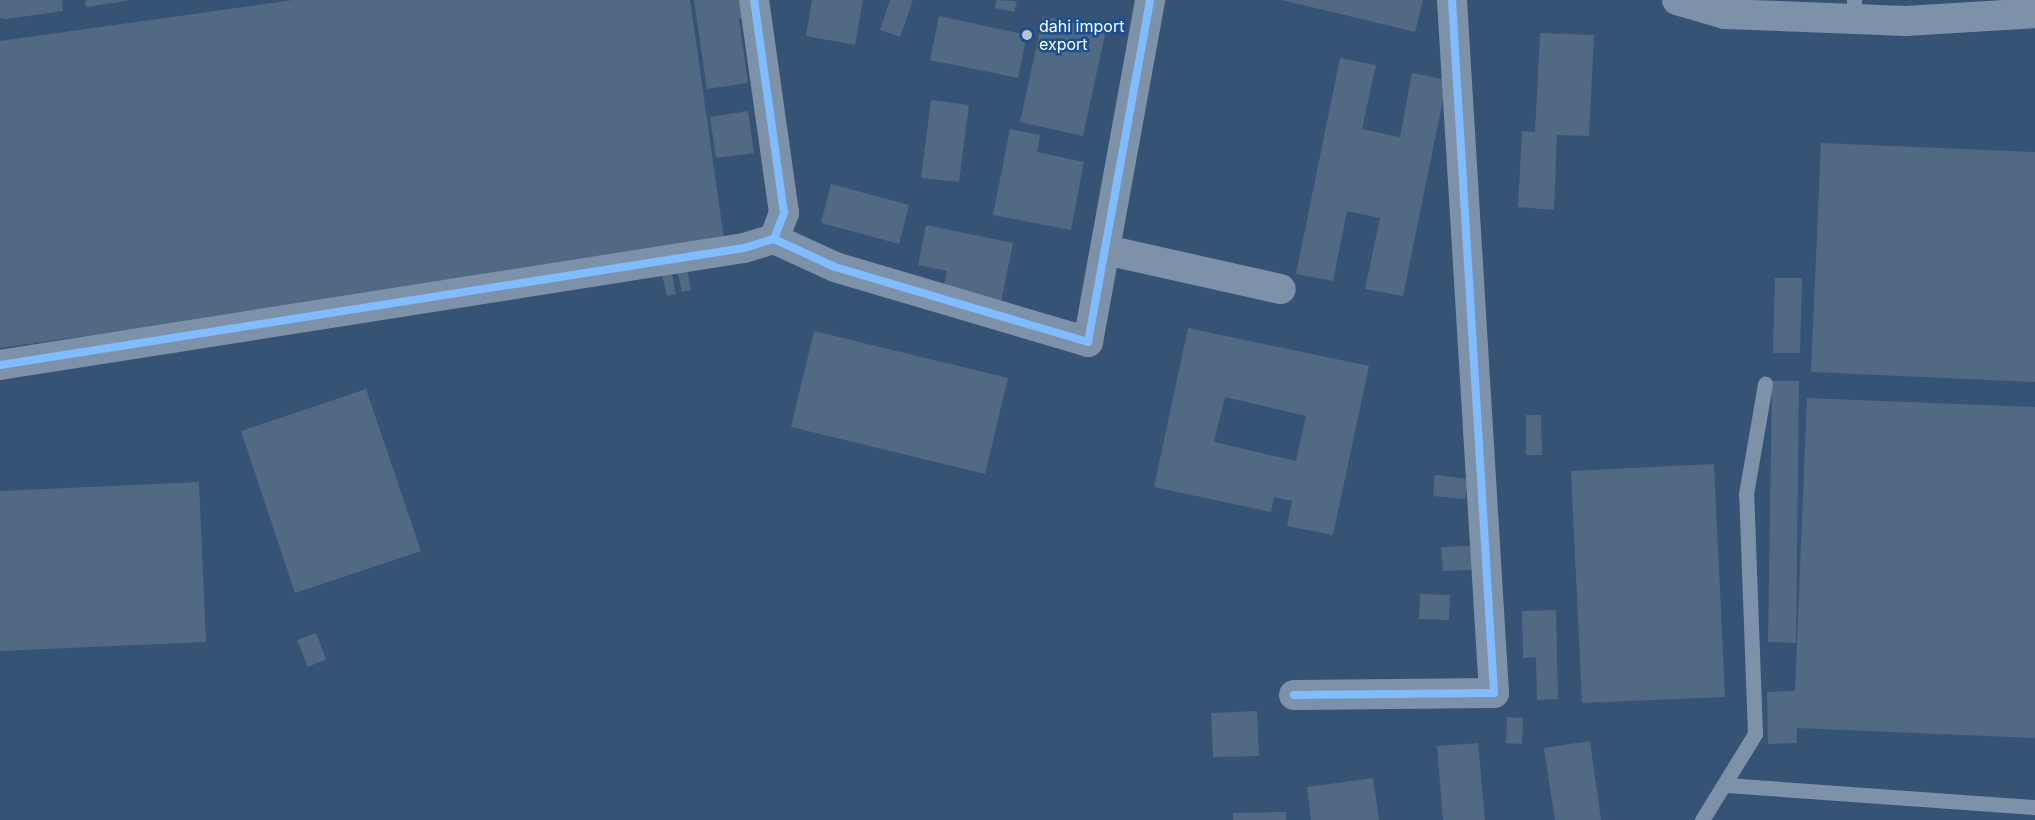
<!DOCTYPE html>
<html>
<head>
<meta charset="utf-8">
<style>
	body { margin:0 }
	#map { position:relative; width:2035px; height:820px; overflow:hidden; background:#365274; font-family:Inter,sans-serif }
	div>[style] { position:absolute }
	[style*='--x'] { left:calc(var(--x)*1px); top:calc(var(--y)*1px); width:calc(var(--w)*1px); rotate:calc(var(--a)*1deg) }
	.building>* { inset:0; background:#526984 }
	.lane>* { height:15px; margin:-7.5px; padding:0 7.5px; transform-origin:7.5px; border-radius:7.5px; background:#7d92a8 }
	.street>* { height:30px; margin:-15px; padding:0 15px; transform-origin:15px; border-radius:15px; background:#7d92a8 }
	.cycleway>* { height:8px; margin:-4px; padding:0 4px; transform-origin:4px; border-radius:4px; background:#80bcff }
	.dots>* { width:16px; height:16px; translate:-50% -50%; box-sizing:border-box; border:3px solid #1b4f8f; border-radius:50% }
	span { translate:-50% -50%; white-space:nowrap; text-align:center; line-height:1.15; -webkit-text-stroke:5px #1b4f8f; paint-order:stroke }
	.poi-label { font-size:16px; color:#fff }
	.left { translate:0 -50%; text-align:left }
</style>
</head>
<body>
<div id="map">
	<div class="building">
		<div style="clip-path:polygon(0 0,62px 0,63px 11px,6px 19px,0 18px)"></div>
		<div style="clip-path:polygon(85px 0,126px 0,126px 1px,86px 7px)"></div>
		<div style="clip-path:polygon(293px 0,690px 0,725px 246px,0 348px,0 41px)"></div>
		<div style="clip-path:polygon(694px 0,751px 0,753px 17px,739px 19px,748px 83px,707px 89px)"></div>
		<div style="clip-path:polygon(812px 0,863px 0,855px 45px,806px 36px)"></div>
		<div style="clip-path:polygon(890px 0,913px 0,900px 37px,880px 30px)"></div>
		<div style="clip-path:polygon(996px 0,1017px 1px,1014px 12px,995px 8px)"></div>
		<div style="clip-path:polygon(1282px 0,1423px 0,1415px 32px)"></div>
		<div style="clip-path:polygon(939px 16px,1027px 35px,1018px 78px,930px 60px)"></div>
		<div style="clip-path:polygon(1043px 16px,1106px 30px,1083px 136px,1020px 122px)"></div>
		<div style="clip-path:polygon(1540px 33px,1594px 35px,1589px 136px,1557px 135px,1554px 210px,1518px 207px,1522px 131px,1535px 132px)"></div>
		<div style="clip-path:polygon(1340px 58px,1376px 65px,1362px 129px,1400px 137px,1412px 73px,1447px 80px,1403px 296px,1365px 289px,1380px 218px,1347px 211px,1333px 281px,1296px 274px)"></div>
		<div style="clip-path:polygon(931px 100px,969px 105px,959px 182px,921px 178px)"></div>
		<div style="clip-path:polygon(748px 111px,754px 153px,716px 158px,710px 117px)"></div>
		<div style="clip-path:polygon(1010px 129px,1040px 135px,1037px 152px,1084px 162px,1071px 230px,993px 215px)"></div>
		<div style="clip-path:polygon(1821px 143px,2035px 152px,2035px 382px,1811px 372px)"></div>
		<div style="clip-path:polygon(831px 184px,909px 205px,899px 244px,821px 223px)"></div>
		<div style="clip-path:polygon(926px 225px,1013px 243px,1001px 302px,943px 290px,947px 271px,918px 265px)"></div>
		<div style="clip-path:polygon(686px 264px,691px 290px,682px 292px,676px 266px)"></div>
		<div style="clip-path:polygon(670px 265px,676px 294px,667px 296px,660px 267px)"></div>
		<div style="clip-path:polygon(1775px 278px,1802px 278px,1800px 353px,1773px 353px)"></div>
		<div style="clip-path:polygon(evenodd,1188px 328px,1369px 366px,1333px 535px,1287px 526px,1292px 501px,1274px 497px,1271px 512px,1154px 487px,1188px 328px,1225px 397px,1306px 416px,1296px 461px,1214px 442px,1225px 397px)"></div>
		<div style="clip-path:polygon(814px 331px,1008px 378px,985px 474px,791px 427px)"></div>
		<div style="clip-path:polygon(1772px 381px,1799px 381px,1796px 643px,1768px 642px)"></div>
		<div style="clip-path:polygon(366px 389px,421px 551px,295px 593px,241px 431px)"></div>
		<div style="clip-path:polygon(1807px 398px,2035px 407px,2035px 738px,1797px 728px,1797px 743px,1768px 744px,1767px 692px,1795px 691px)"></div>
		<div style="clip-path:polygon(1526px 415px,1541px 415px,1542px 455px,1526px 455px)"></div>
		<div style="clip-path:polygon(1714px 464px,1725px 697px,1582px 703px,1571px 471px)"></div>
		<div style="clip-path:polygon(1435px 475px,1468px 479px,1465px 499px,1433px 496px)"></div>
		<div style="clip-path:polygon(199px 482px,206px 642px,0 651px,0 491px)"></div>
		<div style="clip-path:polygon(1471px 546px,1472px 570px,1443px 571px,1441px 547px)"></div>
		<div style="clip-path:polygon(1420px 594px,1450px 595px,1449px 620px,1419px 619px)"></div>
		<div style="clip-path:polygon(1556px 610px,1558px 699px,1537px 700px,1536px 657px,1523px 658px,1522px 611px)"></div>
		<div style="clip-path:polygon(316px 633px,326px 659px,308px 667px,297px 640px)"></div>
		<div style="clip-path:polygon(1257px 711px,1259px 756px,1213px 757px,1211px 713px)"></div>
		<div style="clip-path:polygon(1507px 717px,1523px 718px,1522px 744px,1506px 743px)"></div>
		<div style="clip-path:polygon(1590px 741px,1601px 820px,1555px 820px,1544px 748px)"></div>
		<div style="clip-path:polygon(1478px 743px,1485px 820px,1443px 820px,1437px 746px)"></div>
		<div style="clip-path:polygon(1373px 778px,1379px 820px,1311px 820px,1307px 787px)"></div>
		<div style="clip-path:polygon(1286px 812px,1286px 820px,1233px 820px,1233px 813px)"></div>
	</div>
	<div class="lane">
		<div style="--x:1854;--y:0;--w:19;--a:90"></div>
		<div style="--x:1726;--y:785;--w:310;--a:4.1"></div>
		<div style="--x:1702;--y:820;--w:101;--a:-58.4"></div>
		<div style="--x:1755;--y:734;--w:240;--a:-92.1"></div>
		<div style="--x:1746;--y:494;--w:112;--a:-80.2"></div>
	</div>
	<div class="street">
		<div style="--x:1677;--y:0;--w:50;--a:16.3"></div>
		<div style="--x:1725;--y:14;--w:181;--a:2.2"></div>
		<div style="--x:1906;--y:21;--w:129;--a:-3.5"></div>
		<div style="--x:774;--y:239;--w:67;--a:24.7"></div>
		<div style="--x:835;--y:267;--w:264;--a:16.5"></div>
		<div style="--x:1088;--y:342;--w:348;--a:-79.7"></div>
		<div style="--x:1106;--y:250;--w:179;--a:12.6"></div>
		<div style="--x:0;--y:365;--w:753;--a:-8.94"></div>
		<div style="--x:744;--y:248;--w:31;--a:-17"></div>
		<div style="--x:774;--y:239;--w:28;--a:-69"></div>
		<div style="--x:784;--y:213;--w:215;--a:-98"></div>
		<div style="--x:1294;--y:695;--w:200;--a:-0.6"></div>
		<div style="--x:1494;--y:693;--w:694;--a:-93.47"></div>
	</div>
	<div class="cycleway">
		<div style="--x:774;--y:239;--w:67;--a:24.7"></div>
		<div style="--x:835;--y:267;--w:264;--a:16.5"></div>
		<div style="--x:1088;--y:342;--w:348;--a:-79.7"></div>
		<div style="--x:0;--y:365;--w:753;--a:-8.94"></div>
		<div style="--x:744;--y:248;--w:31;--a:-17"></div>
		<div style="--x:774;--y:239;--w:28;--a:-69"></div>
		<div style="--x:784;--y:213;--w:215;--a:-98"></div>
		<div style="--x:1294;--y:695;--w:200;--a:-0.6"></div>
		<div style="--x:1494;--y:693;--w:694;--a:-93.47"></div>
	</div>
	<div class="dots">
		<div style="left:1027px;top:35px;background:#b9c2ce"></div>
	</div>
	<div class="poi-label">
		<span class="left" style="left:1039px;top:35px">dahi import<br>export</span>
	</div>
</div>
</body>
</html>
